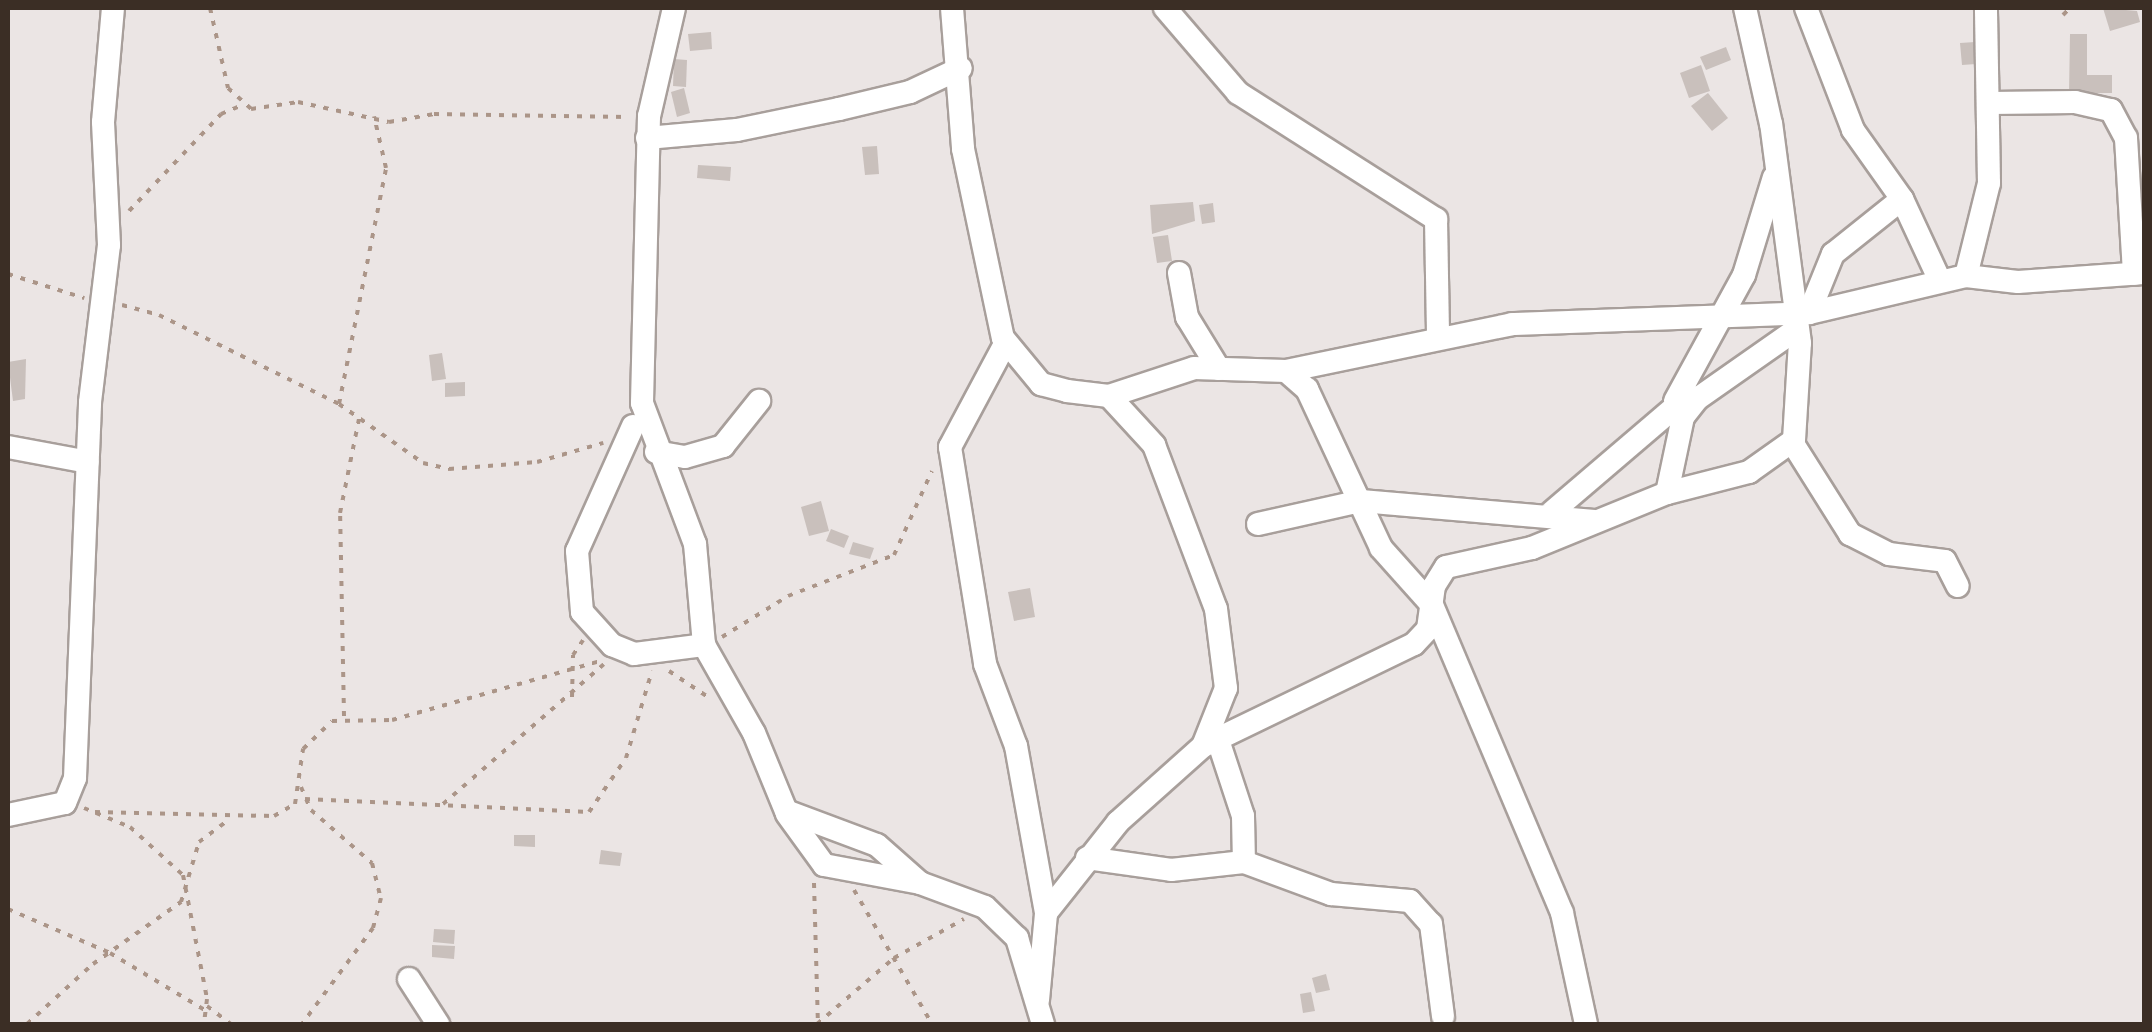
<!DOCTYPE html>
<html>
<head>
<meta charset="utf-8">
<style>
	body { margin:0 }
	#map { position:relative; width:2152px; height:1032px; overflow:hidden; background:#ebe5e4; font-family:"Archivo Narrow",sans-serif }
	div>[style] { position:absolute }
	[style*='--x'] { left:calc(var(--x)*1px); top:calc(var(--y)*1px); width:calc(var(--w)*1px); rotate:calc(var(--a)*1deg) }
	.building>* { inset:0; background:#c9c0bc }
	.path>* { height:4px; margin-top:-2px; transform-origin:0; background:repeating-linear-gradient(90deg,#ab9588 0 5px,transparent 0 13px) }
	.roads { filter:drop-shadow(2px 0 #a89f9b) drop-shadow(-2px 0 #a89f9b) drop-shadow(0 2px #a89f9b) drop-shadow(0 -2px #a89f9b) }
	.minor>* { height:22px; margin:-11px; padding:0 11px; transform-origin:11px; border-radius:11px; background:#fff }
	span { translate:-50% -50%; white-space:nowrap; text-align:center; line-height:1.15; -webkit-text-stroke:10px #f8f5f4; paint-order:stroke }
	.frame { position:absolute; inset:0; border:10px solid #3b2e25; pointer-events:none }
</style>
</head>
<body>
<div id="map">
	<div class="building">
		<div style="clip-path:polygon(2103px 8px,2137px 11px,2140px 22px,2110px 31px)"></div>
		<div style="clip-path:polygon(711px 32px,712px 49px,690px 51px,688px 34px)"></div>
		<div style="clip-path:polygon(2070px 34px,2087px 34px,2087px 75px,2112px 75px,2112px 93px,2069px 93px)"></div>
		<div style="clip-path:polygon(1975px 42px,1976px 64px,1962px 65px,1960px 43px)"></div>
		<div style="clip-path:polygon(1726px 47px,1731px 60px,1706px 70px,1700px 57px)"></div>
		<div style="clip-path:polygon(674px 59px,687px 60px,686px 87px,673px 86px)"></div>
		<div style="clip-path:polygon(1701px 65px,1710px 91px,1689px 98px,1680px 73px)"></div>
		<div style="clip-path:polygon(684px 88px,690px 113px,677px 117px,671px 92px)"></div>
		<div style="clip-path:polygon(1708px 93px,1728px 118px,1712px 131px,1691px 106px)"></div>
		<div style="clip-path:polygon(877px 146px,879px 174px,865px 175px,862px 147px)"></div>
		<div style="clip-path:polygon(698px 165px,731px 167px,730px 181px,697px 178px)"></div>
		<div style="clip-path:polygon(1193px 202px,1195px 221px,1152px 234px,1150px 205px)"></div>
		<div style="clip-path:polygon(1213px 203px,1215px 222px,1202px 224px,1199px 205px)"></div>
		<div style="clip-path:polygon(1168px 235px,1172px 261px,1157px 263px,1153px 237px)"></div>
		<div style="clip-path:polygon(442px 353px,446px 379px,432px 381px,429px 355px)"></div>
		<div style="clip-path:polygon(26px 359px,25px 399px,13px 401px,8px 362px)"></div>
		<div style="clip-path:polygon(465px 382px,465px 396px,445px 397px,445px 383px)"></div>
		<div style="clip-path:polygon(821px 501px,829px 531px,809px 536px,801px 507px)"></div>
		<div style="clip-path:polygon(831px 529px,849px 536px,844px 548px,826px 541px)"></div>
		<div style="clip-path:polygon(853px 542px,874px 548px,870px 559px,849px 554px)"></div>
		<div style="clip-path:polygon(1030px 588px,1035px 617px,1014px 621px,1008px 592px)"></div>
		<div style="clip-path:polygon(514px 835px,535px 835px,535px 847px,514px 846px)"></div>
		<div style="clip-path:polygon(601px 850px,622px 853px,620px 866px,599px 864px)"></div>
		<div style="clip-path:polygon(434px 929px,455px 930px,454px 944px,433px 942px)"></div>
		<div style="clip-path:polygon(432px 945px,455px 946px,454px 959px,432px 957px)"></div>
		<div style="clip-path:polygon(1326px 974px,1330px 990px,1316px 993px,1312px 978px)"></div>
		<div style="clip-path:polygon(1311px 992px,1315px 1011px,1303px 1013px,1300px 994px)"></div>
	</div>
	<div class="path">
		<div style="--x:210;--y:8;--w:82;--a:77.3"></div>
		<div style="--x:228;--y:88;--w:31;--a:42"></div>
		<div style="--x:251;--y:109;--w:48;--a:-8.5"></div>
		<div style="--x:298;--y:102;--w:93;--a:12.4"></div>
		<div style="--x:389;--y:122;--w:46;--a:-10.1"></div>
		<div style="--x:434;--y:114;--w:195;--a:0.9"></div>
		<div style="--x:2063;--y:15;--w:10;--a:-45"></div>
		<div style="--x:129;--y:211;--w:134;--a:-46.5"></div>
		<div style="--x:221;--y:114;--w:21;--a:-23"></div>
		<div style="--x:8;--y:274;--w:80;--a:17.5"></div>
		<div style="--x:122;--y:305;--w:38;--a:15"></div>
		<div style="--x:159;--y:315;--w:201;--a:26.3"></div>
		<div style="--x:339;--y:404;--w:103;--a:35.1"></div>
		<div style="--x:423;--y:463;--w:27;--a:13"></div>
		<div style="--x:449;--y:469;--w:88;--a:-4.5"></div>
		<div style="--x:537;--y:462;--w:69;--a:-16.1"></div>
		<div style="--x:339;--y:404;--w:241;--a:-78.7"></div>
		<div style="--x:386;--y:168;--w:53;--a:-103"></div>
		<div style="--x:722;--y:637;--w:78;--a:-31.8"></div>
		<div style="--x:788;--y:596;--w:114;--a:-21.1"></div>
		<div style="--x:894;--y:555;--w:92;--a:-65.7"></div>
		<div style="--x:669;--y:671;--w:50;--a:33.7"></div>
		<div style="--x:572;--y:697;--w:42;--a:-88.6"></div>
		<div style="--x:573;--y:655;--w:18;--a:-56"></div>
		<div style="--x:344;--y:716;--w:203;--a:-91.1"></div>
		<div style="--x:340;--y:513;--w:96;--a:-78.6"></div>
		<div style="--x:301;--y:787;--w:25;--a:67"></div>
		<div style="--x:311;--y:810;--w:81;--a:41"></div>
		<div style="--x:372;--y:863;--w:36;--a:76"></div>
		<div style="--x:381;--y:898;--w:31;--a:105"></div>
		<div style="--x:373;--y:928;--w:119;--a:126.5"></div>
		<div style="--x:305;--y:799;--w:284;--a:2.6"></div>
		<div style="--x:589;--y:812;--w:65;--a:-55.6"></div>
		<div style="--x:626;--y:758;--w:91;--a:-73.4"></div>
		<div style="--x:443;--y:804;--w:213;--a:-41"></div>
		<div style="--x:84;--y:808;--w:50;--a:22.4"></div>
		<div style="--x:130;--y:827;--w:72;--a:42.2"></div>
		<div style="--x:183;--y:875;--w:126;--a:79"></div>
		<div style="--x:207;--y:999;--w:25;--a:97"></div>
		<div style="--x:95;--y:812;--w:179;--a:1.3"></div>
		<div style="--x:274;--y:816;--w:24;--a:-30"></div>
		<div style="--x:295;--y:804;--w:56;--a:-81.7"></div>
		<div style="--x:303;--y:749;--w:40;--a:-44"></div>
		<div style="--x:332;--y:721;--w:60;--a:-1"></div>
		<div style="--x:392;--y:720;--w:216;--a:-15.8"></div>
		<div style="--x:814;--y:883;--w:140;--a:88.4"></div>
		<div style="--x:854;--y:890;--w:155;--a:59.8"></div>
		<div style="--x:8;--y:909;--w:111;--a:23.3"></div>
		<div style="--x:110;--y:953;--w:111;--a:31"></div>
		<div style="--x:207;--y:1006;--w:30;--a:37"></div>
		<div style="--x:27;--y:1024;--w:89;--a:-42.3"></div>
		<div style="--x:93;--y:964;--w:108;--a:-35.2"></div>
		<div style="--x:181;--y:902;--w:63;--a:-73.3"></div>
		<div style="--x:199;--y:842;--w:34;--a:-37"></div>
		<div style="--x:817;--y:1024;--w:101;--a:-40.6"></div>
		<div style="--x:894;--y:958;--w:80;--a:-29.1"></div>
	</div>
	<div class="roads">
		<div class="minor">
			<div style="--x:674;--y:8;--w:111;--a:103"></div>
			<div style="--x:649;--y:116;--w:287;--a:91.4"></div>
			<div style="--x:642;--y:403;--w:151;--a:69.4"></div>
			<div style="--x:695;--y:544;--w:101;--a:84.9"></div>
			<div style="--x:704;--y:645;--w:101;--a:60.4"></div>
			<div style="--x:754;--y:733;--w:84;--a:67.7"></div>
			<div style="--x:786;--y:811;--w:97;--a:20.5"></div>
			<div style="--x:877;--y:845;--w:57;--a:41.5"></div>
			<div style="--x:920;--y:883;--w:69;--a:20.3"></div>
			<div style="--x:985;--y:907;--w:45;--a:44.1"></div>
			<div style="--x:1017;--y:938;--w:90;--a:73.2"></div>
			<div style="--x:952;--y:8;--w:141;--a:85.5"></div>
			<div style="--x:963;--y:149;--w:193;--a:78.1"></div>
			<div style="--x:1003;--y:338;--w:60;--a:50.4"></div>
			<div style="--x:1041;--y:384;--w:27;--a:15"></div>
			<div style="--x:1067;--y:391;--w:42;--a:6.8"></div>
			<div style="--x:1109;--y:396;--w:89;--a:-18.2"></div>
			<div style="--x:1194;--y:368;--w:92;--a:1.9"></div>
			<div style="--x:1286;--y:371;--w:231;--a:-11.7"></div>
			<div style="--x:1512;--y:324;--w:297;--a:-2.1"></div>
			<div style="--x:1809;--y:313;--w:161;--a:-13.3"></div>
			<div style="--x:1966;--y:276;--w:52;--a:6.6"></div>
			<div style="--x:2018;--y:282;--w:126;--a:-4.1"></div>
			<div style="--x:1165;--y:8;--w:112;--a:49.3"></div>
			<div style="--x:1238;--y:93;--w:235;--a:32.5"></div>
			<div style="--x:1436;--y:219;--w:115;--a:89"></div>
			<div style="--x:1806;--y:8;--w:131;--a:68.9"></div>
			<div style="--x:1853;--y:130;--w:85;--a:54.6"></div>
			<div style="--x:1902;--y:199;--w:90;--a:65.1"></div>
			<div style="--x:1990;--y:103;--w:85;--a:-0.7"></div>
			<div style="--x:2075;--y:102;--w:37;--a:13"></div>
			<div style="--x:2111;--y:110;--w:32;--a:62"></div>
			<div style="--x:2126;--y:138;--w:136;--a:86.6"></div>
			<div style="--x:647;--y:138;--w:90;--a:-5.1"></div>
			<div style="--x:737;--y:130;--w:104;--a:-11.6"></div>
			<div style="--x:839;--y:109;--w:73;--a:-13.5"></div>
			<div style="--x:910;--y:92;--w:56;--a:-25.2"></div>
			<div style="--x:1179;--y:273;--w:45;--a:79.7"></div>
			<div style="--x:1187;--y:317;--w:61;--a:58.4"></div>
			<div style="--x:1966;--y:276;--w:96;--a:-76.1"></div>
			<div style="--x:1989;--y:183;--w:175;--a:-91"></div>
			<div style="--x:1809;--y:313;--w:64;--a:-67.9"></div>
			<div style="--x:1833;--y:254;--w:88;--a:-38.6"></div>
			<div style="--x:1005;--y:344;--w:117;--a:118.1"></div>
			<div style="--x:950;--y:447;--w:220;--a:80.8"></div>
			<div style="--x:985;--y:664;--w:88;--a:69.3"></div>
			<div style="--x:1016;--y:746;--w:170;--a:79.8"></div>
			<div style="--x:1286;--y:371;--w:28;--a:41"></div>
			<div style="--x:1307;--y:389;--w:175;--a:65"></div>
			<div style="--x:1381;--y:548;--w:76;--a:48.2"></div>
			<div style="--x:1432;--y:605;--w:334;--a:67.1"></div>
			<div style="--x:1562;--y:913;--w:114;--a:77.8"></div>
			<div style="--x:1109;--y:396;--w:67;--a:47.4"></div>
			<div style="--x:1154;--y:445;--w:175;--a:69.3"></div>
			<div style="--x:1216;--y:609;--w:80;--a:82.8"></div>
			<div style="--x:1226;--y:688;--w:62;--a:111.6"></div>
			<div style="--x:1675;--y:401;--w:144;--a:-61.3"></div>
			<div style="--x:1744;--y:275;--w:102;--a:-73"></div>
			<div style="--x:633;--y:426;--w:137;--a:114.1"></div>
			<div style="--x:577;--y:551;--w:61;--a:85.3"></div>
			<div style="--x:582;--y:612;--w:45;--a:47.7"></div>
			<div style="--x:612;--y:645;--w:24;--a:22"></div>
			<div style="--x:634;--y:654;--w:71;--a:-7.3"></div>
			<div style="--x:1792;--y:442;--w:109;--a:57.8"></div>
			<div style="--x:1850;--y:534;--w:44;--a:27.1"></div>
			<div style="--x:1889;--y:554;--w:56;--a:7.1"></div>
			<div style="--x:1945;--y:561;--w:28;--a:63"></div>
			<div style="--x:8;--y:447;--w:81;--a:10.6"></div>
			<div style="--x:656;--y:452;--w:29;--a:10"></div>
			<div style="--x:685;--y:457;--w:40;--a:-16"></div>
			<div style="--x:723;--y:446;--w:58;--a:-51.3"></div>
			<div style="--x:1667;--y:493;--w:78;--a:-78.1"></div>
			<div style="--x:1683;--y:417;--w:23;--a:-52"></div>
			<div style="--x:1697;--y:399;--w:122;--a:-35"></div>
			<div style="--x:1552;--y:512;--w:180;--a:-40.5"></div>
			<div style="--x:1258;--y:524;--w:106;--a:-12.6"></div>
			<div style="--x:1361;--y:501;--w:234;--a:4.9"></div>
			<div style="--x:1218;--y:740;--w:80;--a:71.8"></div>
			<div style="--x:1243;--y:816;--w:46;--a:88.8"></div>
			<div style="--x:787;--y:814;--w:63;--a:54"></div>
			<div style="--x:824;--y:865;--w:98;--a:10.6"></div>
			<div style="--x:8;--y:815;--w:58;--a:-11.9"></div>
			<div style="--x:65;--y:803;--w:27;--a:-68"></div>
			<div style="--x:75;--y:778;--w:376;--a:-87.7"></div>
			<div style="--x:90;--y:402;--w:158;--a:-83.1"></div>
			<div style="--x:109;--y:245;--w:123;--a:-92.8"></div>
			<div style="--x:103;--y:122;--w:114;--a:-85"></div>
			<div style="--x:1087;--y:858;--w:85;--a:8.1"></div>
			<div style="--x:1171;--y:870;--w:73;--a:-6.3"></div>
			<div style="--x:1244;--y:862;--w:93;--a:20.2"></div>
			<div style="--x:1331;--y:894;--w:79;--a:5.1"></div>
			<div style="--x:1410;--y:901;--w:31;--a:48"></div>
			<div style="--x:1431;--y:924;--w:93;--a:82.6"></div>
			<div style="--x:409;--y:979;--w:54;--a:57.2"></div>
			<div style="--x:1038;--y:1000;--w:87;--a:-84.7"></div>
			<div style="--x:1046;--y:913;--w:116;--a:-51.6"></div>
			<div style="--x:1118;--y:822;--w:114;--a:-41.8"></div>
			<div style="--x:1203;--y:746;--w:234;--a:-25.8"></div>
			<div style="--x:1414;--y:644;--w:21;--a:-47"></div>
			<div style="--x:1428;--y:629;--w:43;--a:-82.1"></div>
			<div style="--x:1434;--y:586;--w:22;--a:-58"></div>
			<div style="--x:1446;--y:567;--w:88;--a:-12.5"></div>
			<div style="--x:1532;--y:548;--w:146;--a:-22.2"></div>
			<div style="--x:1667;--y:493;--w:85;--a:-14.4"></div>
			<div style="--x:1749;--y:472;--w:55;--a:-35.4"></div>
			<div style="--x:1794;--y:440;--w:97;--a:-86.5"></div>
			<div style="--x:1800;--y:343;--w:221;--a:-97.5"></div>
			<div style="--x:1771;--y:124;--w:119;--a:-102.6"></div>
		</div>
	</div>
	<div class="frame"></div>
</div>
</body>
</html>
